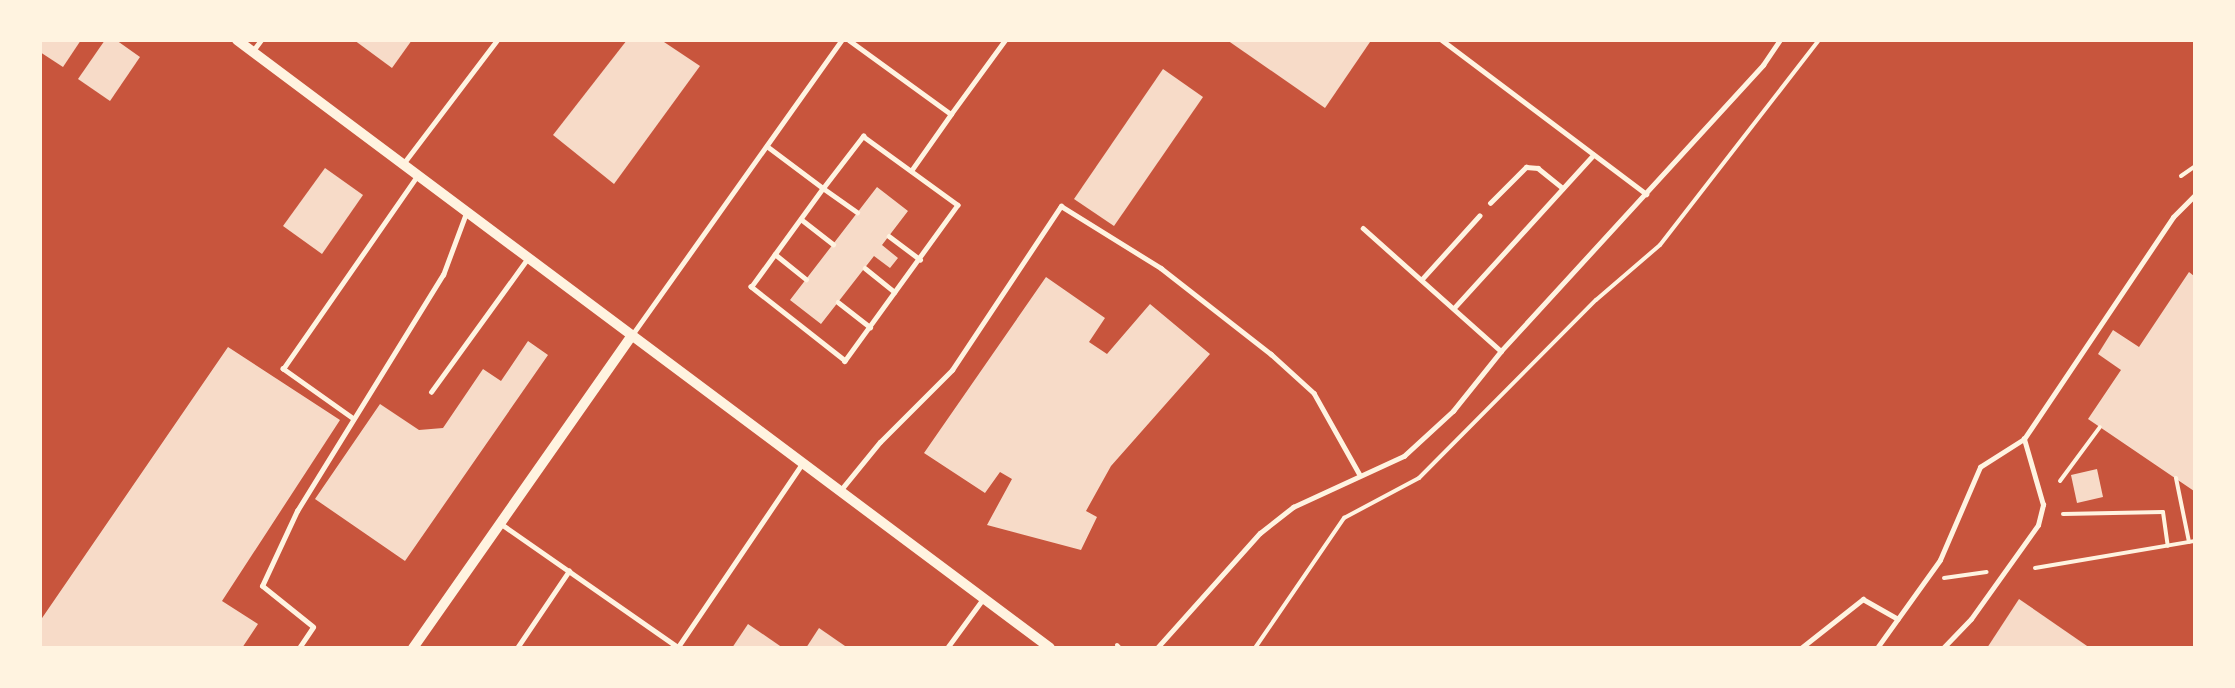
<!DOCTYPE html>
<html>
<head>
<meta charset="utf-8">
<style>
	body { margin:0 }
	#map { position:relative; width:2235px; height:688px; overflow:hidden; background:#c8553d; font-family:Figtree,sans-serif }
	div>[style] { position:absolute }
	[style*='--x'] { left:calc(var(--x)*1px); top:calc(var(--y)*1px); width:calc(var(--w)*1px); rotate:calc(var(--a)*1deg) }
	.building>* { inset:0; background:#f7dbc8 }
	.path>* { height:4px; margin:-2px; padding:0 2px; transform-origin:2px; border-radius:2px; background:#fff3e0 }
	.service>* { height:4.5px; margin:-2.25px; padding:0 2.25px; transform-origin:2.25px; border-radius:2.25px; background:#fff3e0 }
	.tertiary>* { height:10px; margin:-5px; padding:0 5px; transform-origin:5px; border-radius:5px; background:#fff3e0 }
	span { translate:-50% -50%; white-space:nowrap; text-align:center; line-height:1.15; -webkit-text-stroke:4.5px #fff3e0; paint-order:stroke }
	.frame { position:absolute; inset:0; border:42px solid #fff3e0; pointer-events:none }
</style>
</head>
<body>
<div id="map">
	<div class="building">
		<div style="clip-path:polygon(40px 40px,81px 40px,63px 67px,40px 52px)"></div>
		<div style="clip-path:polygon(105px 40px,116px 40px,140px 57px,110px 101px,78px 79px)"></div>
		<div style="clip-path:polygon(354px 40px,412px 40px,392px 68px)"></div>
		<div style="clip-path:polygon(627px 40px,661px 40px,700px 66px,614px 184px,553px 135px)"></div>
		<div style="clip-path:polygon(1227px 40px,1368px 40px,1370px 42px,1325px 108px)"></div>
		<div style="clip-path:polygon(1163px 69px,1203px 97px,1114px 226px,1074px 199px)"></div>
		<div style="clip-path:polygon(325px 168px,363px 195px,322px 254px,283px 226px)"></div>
		<div style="clip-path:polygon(877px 187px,908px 211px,882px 245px,898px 258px,890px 268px,874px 256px,821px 324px,790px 300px)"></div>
		<div style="clip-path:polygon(2189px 272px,2194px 276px,2194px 491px,2088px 419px,2121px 370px,2098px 354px,2113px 330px,2139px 347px)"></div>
		<div style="clip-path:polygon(1046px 277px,1105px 318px,1089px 342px,1107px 354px,1150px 304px,1210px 354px,1111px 466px,1086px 511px,1097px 517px,1081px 550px,987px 525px,1012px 479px,1000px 472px,985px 493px,924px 453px)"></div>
		<div style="clip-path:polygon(528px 341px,548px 355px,405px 561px,315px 499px,380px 404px,419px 430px,443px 428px,483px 369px,501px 381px)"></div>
		<div style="clip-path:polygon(228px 347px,340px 420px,222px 601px,258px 624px,242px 648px,40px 648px,40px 621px)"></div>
		<div style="clip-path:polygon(2097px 469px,2103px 497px,2077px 503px,2071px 475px)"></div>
		<div style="clip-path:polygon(2019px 599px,2090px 648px,1987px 648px)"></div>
		<div style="clip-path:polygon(748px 624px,783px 648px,732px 648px)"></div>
		<div style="clip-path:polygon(819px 628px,845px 646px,844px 648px,806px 648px)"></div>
	</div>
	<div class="path">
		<div style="--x:2181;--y:176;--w:16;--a:-35"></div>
		<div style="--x:2176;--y:478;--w:65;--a:78.5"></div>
		<div style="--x:2060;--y:481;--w:67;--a:-53.5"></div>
		<div style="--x:2063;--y:514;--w:100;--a:-1.1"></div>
		<div style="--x:2163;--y:512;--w:34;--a:82"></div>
		<div style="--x:2035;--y:568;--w:161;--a:-9.6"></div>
		<div style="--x:1944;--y:578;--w:43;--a:-7.9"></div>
		<div style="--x:1117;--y:645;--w:4;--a:45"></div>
		<div style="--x:1255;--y:648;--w:158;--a:-55.6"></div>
		<div style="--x:1344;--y:518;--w:85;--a:-28.1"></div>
		<div style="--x:1419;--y:478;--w:251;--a:-45.2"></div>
		<div style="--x:1596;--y:300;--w:84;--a:-40.7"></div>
		<div style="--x:1660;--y:245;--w:259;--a:-52.2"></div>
	</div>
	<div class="service">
		<div style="--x:849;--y:40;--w:126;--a:36"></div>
		<div style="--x:951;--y:114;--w:92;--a:-53.9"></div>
		<div style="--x:1442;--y:40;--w:256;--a:37"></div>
		<div style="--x:252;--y:52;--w:15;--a:-53"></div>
		<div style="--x:767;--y:146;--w:70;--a:36.9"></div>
		<div style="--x:823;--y:188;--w:66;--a:-52.4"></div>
		<div style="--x:863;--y:136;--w:117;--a:36"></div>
		<div style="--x:958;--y:205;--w:193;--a:125.9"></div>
		<div style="--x:845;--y:361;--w:120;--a:-141.8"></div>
		<div style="--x:751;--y:287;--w:122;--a:-54"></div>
		<div style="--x:823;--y:188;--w:42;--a:35.2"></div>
		<div style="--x:403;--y:164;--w:156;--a:-52.8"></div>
		<div style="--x:911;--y:171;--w:70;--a:-54.9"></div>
		<div style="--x:1490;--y:203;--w:51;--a:-45"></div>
		<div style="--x:1526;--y:167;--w:12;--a:5"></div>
		<div style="--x:1538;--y:168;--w:32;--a:39"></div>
		<div style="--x:801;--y:219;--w:41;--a:38"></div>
		<div style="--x:1363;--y:228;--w:185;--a:41.7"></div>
		<div style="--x:889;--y:236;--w:39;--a:37"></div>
		<div style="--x:775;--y:254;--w:40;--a:39"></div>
		<div style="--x:865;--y:268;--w:38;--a:39"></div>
		<div style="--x:1423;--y:278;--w:84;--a:-47.9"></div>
		<div style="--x:838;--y:302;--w:41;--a:38"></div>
		<div style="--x:1454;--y:308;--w:207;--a:-47.7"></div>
		<div style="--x:632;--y:335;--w:362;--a:-54.6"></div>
		<div style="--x:431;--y:392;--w:165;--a:-54.1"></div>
		<div style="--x:352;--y:418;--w:85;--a:-144.6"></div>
		<div style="--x:283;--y:369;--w:236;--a:-55.2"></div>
		<div style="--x:840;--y:491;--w:63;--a:-50.8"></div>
		<div style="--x:880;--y:442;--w:102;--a:-45"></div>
		<div style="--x:952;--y:370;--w:197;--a:-56.4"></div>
		<div style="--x:1061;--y:206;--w:118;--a:31.8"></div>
		<div style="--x:1161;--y:268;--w:140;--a:38"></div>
		<div style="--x:1271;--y:354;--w:58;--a:42.2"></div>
		<div style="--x:1314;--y:393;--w:94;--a:60.7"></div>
		<div style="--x:500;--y:523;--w:217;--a:34.9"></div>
		<div style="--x:678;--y:647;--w:221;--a:-55.9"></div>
		<div style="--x:299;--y:648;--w:25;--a:-56"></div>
		<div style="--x:313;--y:627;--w:65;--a:-141.2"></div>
		<div style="--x:262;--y:586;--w:83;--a:-65"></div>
		<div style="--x:297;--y:511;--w:278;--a:-58.3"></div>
		<div style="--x:443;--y:275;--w:66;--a:-69.6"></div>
		<div style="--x:517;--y:648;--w:93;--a:-56"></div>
		<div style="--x:947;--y:648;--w:61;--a:-53.7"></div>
		<div style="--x:1157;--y:648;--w:154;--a:-48.2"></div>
		<div style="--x:1260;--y:533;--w:42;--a:-38.2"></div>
		<div style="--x:1293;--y:507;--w:122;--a:-24.7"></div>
		<div style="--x:1404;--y:456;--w:67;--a:-42.6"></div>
		<div style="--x:1453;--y:411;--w:77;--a:-51.3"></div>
		<div style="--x:1501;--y:351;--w:388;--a:-47.5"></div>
		<div style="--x:1763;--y:65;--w:30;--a:-56"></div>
		<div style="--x:1801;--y:648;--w:79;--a:-38.3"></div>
		<div style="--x:1863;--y:599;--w:40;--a:29.7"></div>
		<div style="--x:1877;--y:648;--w:108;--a:-54.4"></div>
		<div style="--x:1940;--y:560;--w:101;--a:-66.7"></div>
		<div style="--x:1980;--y:467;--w:52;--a:-32.5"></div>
		<div style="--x:2024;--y:439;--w:267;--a:-56.1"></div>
		<div style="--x:2173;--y:217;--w:30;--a:-45"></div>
		<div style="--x:1943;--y:648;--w:40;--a:-46"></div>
		<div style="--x:1971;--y:619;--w:115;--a:-54.5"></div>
		<div style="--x:2038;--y:525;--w:21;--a:-76"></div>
		<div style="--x:2043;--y:505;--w:69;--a:-106.1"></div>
	</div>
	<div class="tertiary">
		<div style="--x:237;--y:40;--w:1015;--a:36.79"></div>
		<div style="--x:413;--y:648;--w:382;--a:-55"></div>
	</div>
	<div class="frame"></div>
</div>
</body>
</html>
